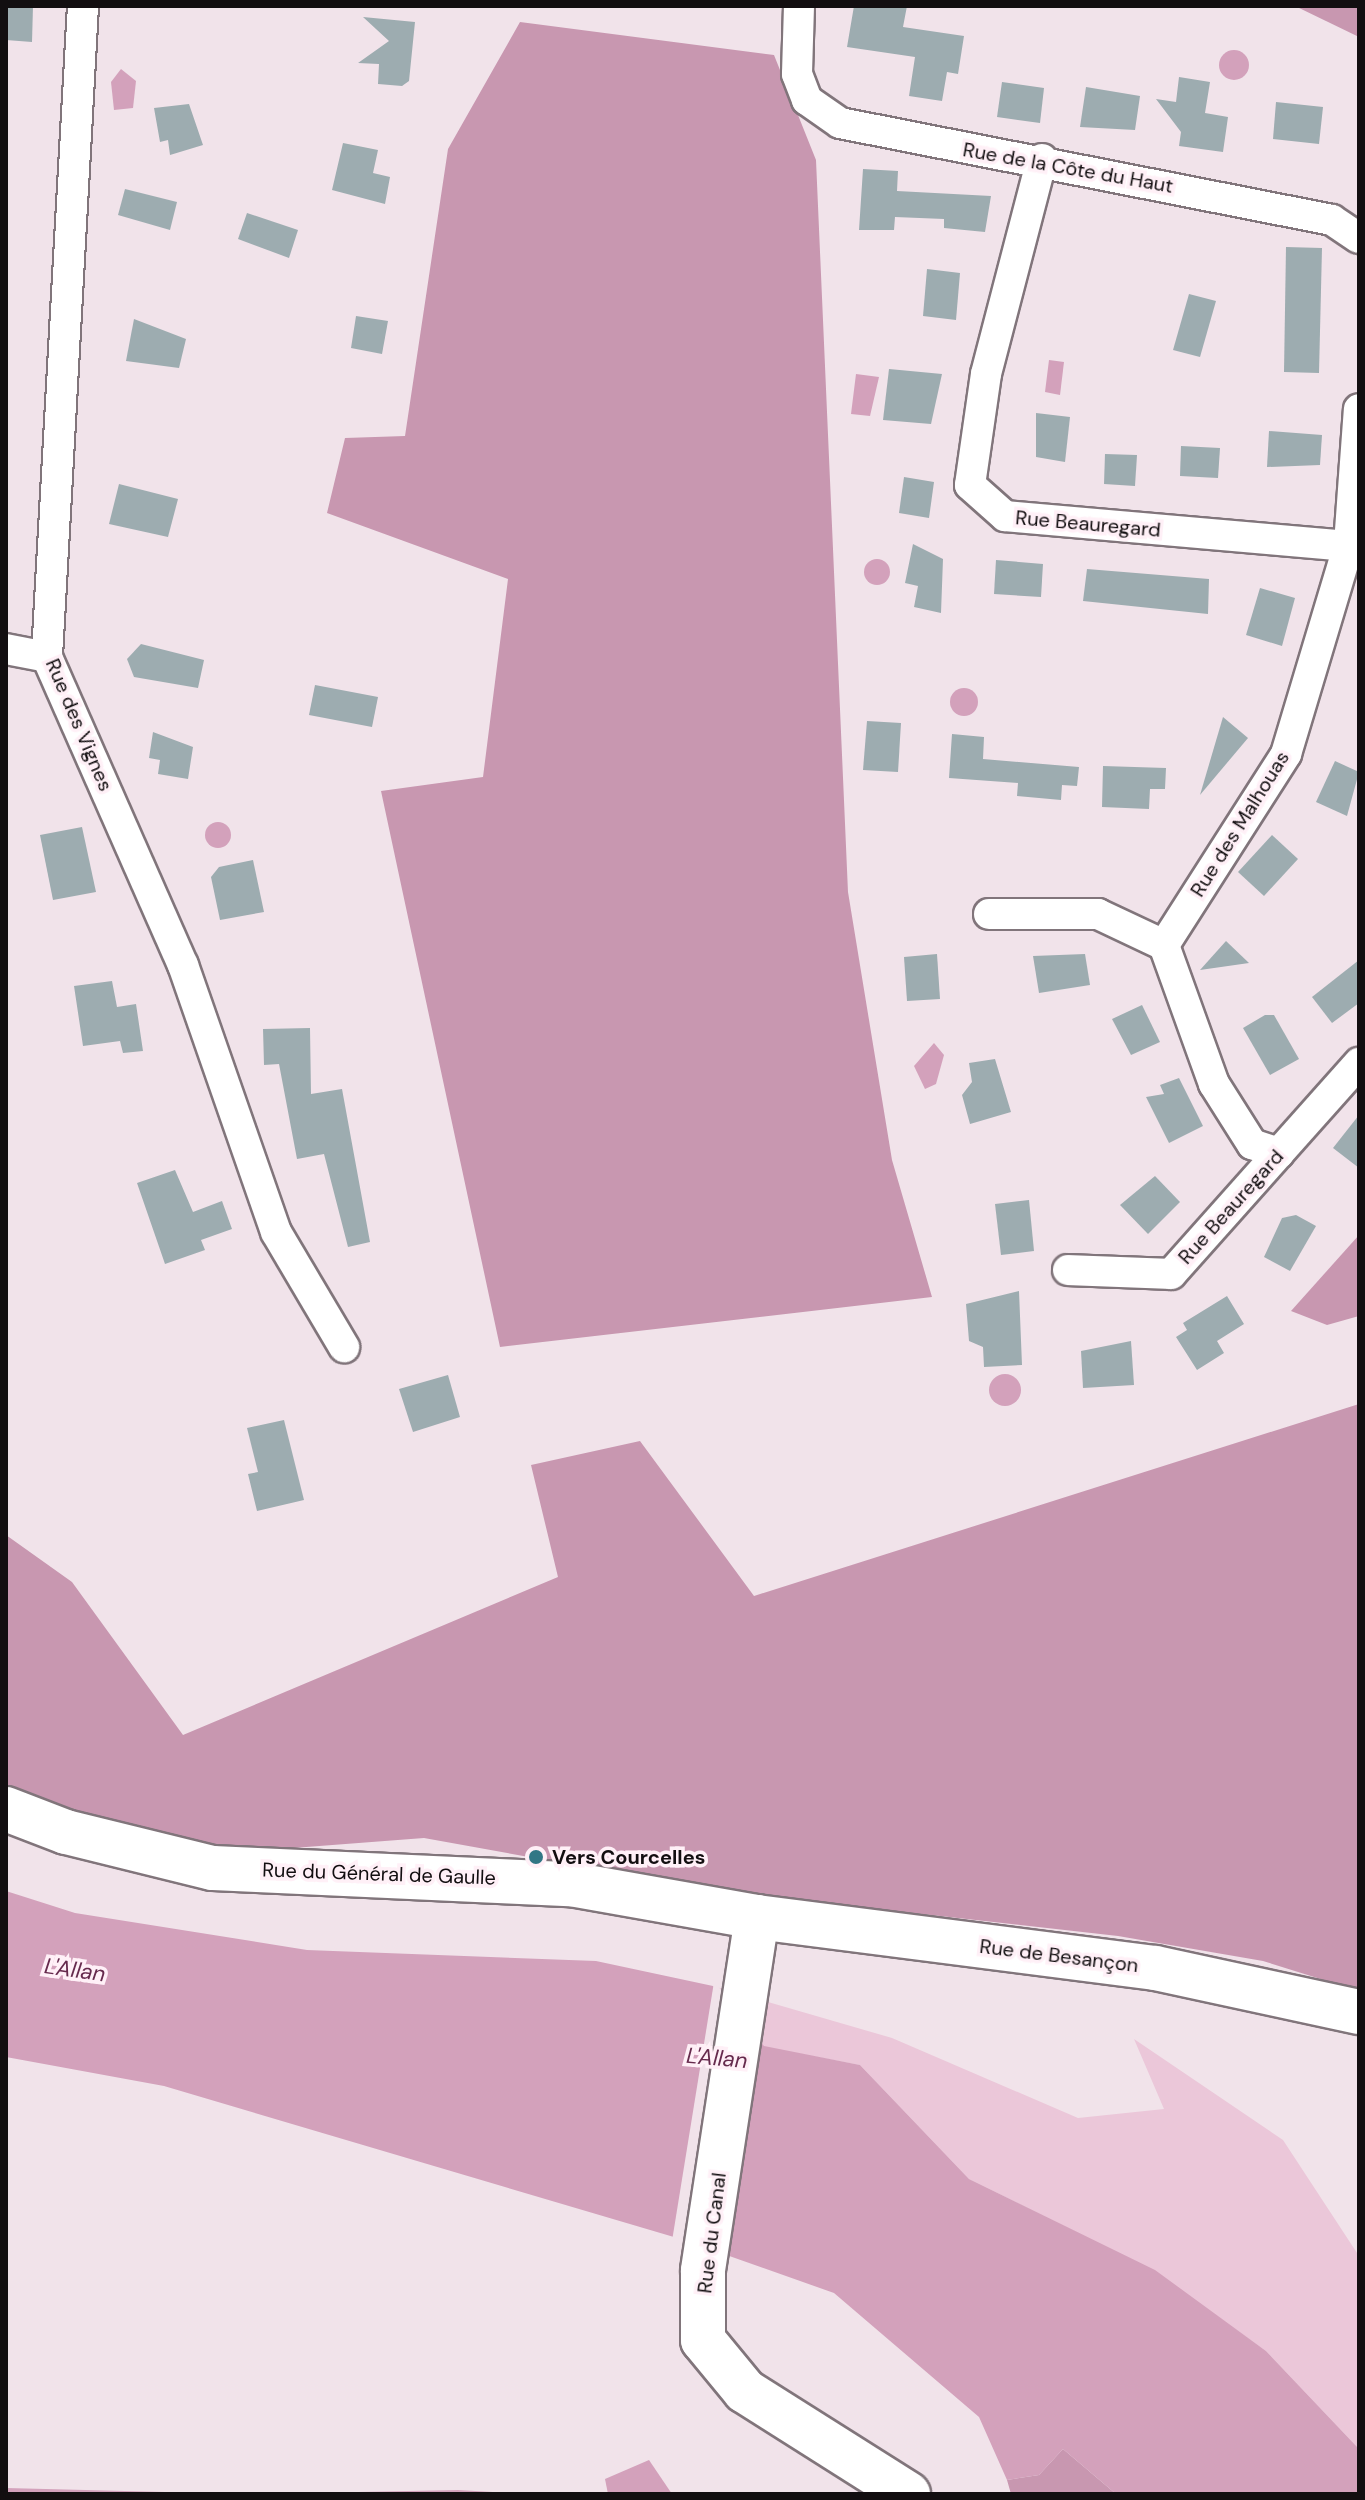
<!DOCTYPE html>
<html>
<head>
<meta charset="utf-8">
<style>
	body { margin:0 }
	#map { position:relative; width:1365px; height:2500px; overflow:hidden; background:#f1e3ea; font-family:"DM Sans",sans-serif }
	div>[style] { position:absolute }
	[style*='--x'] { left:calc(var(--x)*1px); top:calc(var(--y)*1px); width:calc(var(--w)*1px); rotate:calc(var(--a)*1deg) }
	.green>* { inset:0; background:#ebc7d9 }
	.forest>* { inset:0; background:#c897b0 }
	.water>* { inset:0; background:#d3a1bb }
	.round { border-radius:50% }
	.pier>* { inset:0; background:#f1e3ea }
	.building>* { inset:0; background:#9dacb0 }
	.roads { filter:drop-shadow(2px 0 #81757b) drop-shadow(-2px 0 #81757b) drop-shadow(0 2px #81757b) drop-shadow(0 -2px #81757b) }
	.street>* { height:30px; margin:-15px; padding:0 15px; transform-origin:15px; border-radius:15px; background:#fff }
	.secondary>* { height:44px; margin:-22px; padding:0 22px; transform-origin:22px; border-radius:22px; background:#fff }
	.dots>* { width:22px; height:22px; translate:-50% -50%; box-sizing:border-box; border:4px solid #fff0f7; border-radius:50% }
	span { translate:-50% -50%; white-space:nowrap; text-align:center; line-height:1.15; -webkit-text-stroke:7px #fff0f7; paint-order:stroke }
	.street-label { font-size:20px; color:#120e10 }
	.poi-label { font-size:20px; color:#120e10; font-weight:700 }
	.left { translate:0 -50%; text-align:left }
	.water-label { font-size:22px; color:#662a4d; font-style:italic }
	.frame { position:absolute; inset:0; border:8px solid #120e10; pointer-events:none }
</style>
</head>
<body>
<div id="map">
	<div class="green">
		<div style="clip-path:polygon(713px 1986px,892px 2038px,1078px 2118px,1164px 2109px,1134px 2039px,1283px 2140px,1359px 2256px,1359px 2449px,1266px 2351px,1154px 2271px,969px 2179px,860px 2065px,764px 2047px)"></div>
	</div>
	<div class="forest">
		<div style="clip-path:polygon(1295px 6px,1359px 6px,1359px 37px)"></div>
		<div style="clip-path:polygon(520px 22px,774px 55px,816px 160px,848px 892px,892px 1160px,932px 1297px,500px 1347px,381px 791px,483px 777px,508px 579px,327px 513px,345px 438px,405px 436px,448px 149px)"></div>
		<div style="clip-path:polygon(1359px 1235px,1359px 1316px,1327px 1325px,1291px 1311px)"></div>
		<div style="clip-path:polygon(1359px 1404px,1359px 1991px,1263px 1961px,1118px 1936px,717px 1891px,424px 1838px,229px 1853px,87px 1822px,6px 1791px,6px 1535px,72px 1582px,183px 1735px,558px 1577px,531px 1465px,640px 1441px,754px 1596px)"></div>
		<div style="clip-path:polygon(1063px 2449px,1116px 2494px,1011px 2494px,1007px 2480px,1039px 2475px)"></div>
	</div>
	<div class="water">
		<div class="round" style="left:1219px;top:50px;width:30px;height:30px"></div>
		<div style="clip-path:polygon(121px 69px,136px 81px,133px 108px,114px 110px,111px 82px)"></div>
		<div style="clip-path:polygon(1049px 360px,1064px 362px,1060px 395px,1045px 392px)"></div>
		<div style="clip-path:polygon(856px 374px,879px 377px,870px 416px,851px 414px)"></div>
		<div class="round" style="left:864px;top:559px;width:26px;height:26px"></div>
		<div class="round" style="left:950px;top:688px;width:28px;height:28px"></div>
		<div class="round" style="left:205px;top:822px;width:26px;height:26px"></div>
		<div style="clip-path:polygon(934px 1043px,944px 1055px,936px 1084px,925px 1089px,914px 1066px)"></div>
		<div class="round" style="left:989px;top:1374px;width:32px;height:32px"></div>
		<div style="clip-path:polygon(6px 1891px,75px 1913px,307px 1950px,596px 1961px,713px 1986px,764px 2046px,860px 2065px,969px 2179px,1155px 2270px,1266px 2351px,1359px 2449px,1359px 2494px,1116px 2494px,1063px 2449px,1039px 2475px,1007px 2480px,979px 2417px,834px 2293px,684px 2240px,164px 2086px,6px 2057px)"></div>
		<div style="clip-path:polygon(649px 2460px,672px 2494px,608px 2494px,605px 2479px)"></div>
		<div style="clip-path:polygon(6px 2488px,244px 2494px,6px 2494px)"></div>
		<div style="clip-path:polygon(458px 2490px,529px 2494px,258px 2494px)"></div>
	</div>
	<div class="pier">
		<div style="clip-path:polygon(714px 1982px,724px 1993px,684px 2244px,672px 2241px)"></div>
	</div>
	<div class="building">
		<div style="clip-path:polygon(6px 6px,33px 6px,32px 42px,6px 40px)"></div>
		<div style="clip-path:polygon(854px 6px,907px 6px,903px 27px,964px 36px,958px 74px,947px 72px,942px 101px,909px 96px,915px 57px,847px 47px)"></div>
		<div style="clip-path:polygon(363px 17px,415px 22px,409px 81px,402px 86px,378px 84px,379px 64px,358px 63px,389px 41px)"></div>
		<div style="clip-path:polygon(1179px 77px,1210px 82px,1205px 113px,1228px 117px,1223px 152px,1179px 146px,1181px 132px,1156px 99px,1176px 102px)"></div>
		<div style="clip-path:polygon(1002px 82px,1044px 88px,1040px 123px,997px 117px)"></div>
		<div style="clip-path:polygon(1086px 87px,1140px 96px,1135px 130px,1080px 127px)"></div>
		<div style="clip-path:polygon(1276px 102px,1323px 107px,1319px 144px,1273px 139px)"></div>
		<div style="clip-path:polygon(189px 104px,203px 145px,170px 155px,168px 140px,160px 142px,154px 108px)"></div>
		<div style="clip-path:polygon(343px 143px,378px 150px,373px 173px,390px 177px,385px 204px,332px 190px)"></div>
		<div style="clip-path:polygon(863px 169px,898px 171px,897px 191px,991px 196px,985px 232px,944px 228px,944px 219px,895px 217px,894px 230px,859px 230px)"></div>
		<div style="clip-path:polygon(125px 189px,177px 202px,170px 230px,118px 215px)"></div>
		<div style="clip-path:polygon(247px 213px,298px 230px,289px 258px,238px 239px)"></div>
		<div style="clip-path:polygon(1286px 247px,1322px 248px,1319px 373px,1284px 372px)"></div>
		<div style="clip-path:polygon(927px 269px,960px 273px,956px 320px,923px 316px)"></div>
		<div style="clip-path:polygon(1189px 294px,1216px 301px,1200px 357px,1173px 350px)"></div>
		<div style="clip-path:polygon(356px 316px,388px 321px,382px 354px,351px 348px)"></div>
		<div style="clip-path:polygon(134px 319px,186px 339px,179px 368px,126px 361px)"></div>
		<div style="clip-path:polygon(889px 369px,942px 374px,931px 424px,883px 420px)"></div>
		<div style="clip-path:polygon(1036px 413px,1070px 417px,1065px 462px,1036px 457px)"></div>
		<div style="clip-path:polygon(1269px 431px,1322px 435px,1320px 465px,1267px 467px)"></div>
		<div style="clip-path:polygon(1181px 446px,1220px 448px,1218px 478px,1180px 476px)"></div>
		<div style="clip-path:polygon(1105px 454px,1137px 455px,1135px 486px,1104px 484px)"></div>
		<div style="clip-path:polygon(904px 477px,934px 482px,929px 518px,899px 513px)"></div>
		<div style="clip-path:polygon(119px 484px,178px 499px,168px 537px,109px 524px)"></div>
		<div style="clip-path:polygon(913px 544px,943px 559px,941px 613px,914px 607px,918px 586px,905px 583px)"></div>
		<div style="clip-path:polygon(996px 560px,1043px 564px,1041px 597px,994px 594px)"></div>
		<div style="clip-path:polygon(1087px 569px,1209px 579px,1208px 614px,1083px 601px)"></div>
		<div style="clip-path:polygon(1260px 588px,1295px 598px,1282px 646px,1246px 635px)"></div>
		<div style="clip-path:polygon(141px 644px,204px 660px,198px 688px,134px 677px,127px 659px)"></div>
		<div style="clip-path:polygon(315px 685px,378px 697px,372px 727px,309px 715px)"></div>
		<div style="clip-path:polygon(1223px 717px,1248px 738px,1200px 795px)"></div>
		<div style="clip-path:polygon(867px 721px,901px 723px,898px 772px,863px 770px)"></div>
		<div style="clip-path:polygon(153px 732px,193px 747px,188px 779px,158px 774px,160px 760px,149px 758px)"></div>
		<div style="clip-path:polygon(952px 734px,984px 737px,983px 759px,1079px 767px,1077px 786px,1062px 785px,1061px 800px,1017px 796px,1018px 783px,949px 778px)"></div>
		<div style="clip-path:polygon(1335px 761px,1359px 772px,1347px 816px,1316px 802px)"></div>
		<div style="clip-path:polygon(1103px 766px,1166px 768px,1165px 789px,1150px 789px,1149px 809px,1102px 807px)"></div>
		<div style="clip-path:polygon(82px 827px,96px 892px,53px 900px,40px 835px)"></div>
		<div style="clip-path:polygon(1272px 835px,1298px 859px,1264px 896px,1238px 872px)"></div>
		<div style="clip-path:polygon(253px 860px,264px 912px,220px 920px,211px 877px,219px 867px)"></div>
		<div style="clip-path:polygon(1226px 941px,1249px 963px,1200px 970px)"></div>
		<div style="clip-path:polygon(937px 954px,940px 999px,907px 1001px,904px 957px)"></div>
		<div style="clip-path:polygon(1085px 954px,1090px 985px,1039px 993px,1033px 956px)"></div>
		<div style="clip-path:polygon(1359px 960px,1359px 1003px,1332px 1023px,1312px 997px)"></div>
		<div style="clip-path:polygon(112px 981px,117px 1007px,136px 1004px,143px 1051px,123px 1053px,120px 1041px,83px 1046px,74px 986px)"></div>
		<div style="clip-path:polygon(1142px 1005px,1160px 1042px,1131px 1055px,1112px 1019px)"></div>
		<div style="clip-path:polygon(1265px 1015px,1274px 1015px,1299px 1059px,1270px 1075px,1243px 1028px)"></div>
		<div style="clip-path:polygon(310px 1028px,311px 1094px,342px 1089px,370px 1242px,348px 1247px,324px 1154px,297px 1159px,279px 1064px,264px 1065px,263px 1029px)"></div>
		<div style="clip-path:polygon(995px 1059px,1011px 1112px,970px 1124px,962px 1095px,972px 1082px,969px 1063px)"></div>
		<div style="clip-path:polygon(1179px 1078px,1203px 1126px,1169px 1143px,1146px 1097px,1164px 1094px,1160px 1085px)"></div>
		<div style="clip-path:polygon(1359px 1115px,1359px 1168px,1333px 1148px)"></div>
		<div style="clip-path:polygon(175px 1170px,193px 1212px,222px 1201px,232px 1229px,201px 1240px,205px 1250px,165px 1264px,137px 1183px)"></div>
		<div style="clip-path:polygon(1155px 1176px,1180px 1202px,1148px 1234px,1120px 1205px)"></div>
		<div style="clip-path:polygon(1029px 1200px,1034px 1251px,1001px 1255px,995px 1204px)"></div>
		<div style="clip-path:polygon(1296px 1215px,1316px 1226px,1290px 1271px,1264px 1257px,1282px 1218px)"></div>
		<div style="clip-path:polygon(1019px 1291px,1022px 1365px,984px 1367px,983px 1347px,969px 1341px,966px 1304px)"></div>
		<div style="clip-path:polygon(1227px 1296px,1244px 1324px,1217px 1341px,1224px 1353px,1197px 1370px,1176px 1337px,1187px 1330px,1183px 1323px)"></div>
		<div style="clip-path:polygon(1131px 1341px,1134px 1385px,1083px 1388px,1081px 1351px)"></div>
		<div style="clip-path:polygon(448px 1375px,460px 1417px,413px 1432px,399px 1389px)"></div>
		<div style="clip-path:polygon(284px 1420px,304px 1500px,257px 1511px,248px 1474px,258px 1472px,247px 1428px)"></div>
	</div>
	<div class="roads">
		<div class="street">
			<div style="--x:83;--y:6;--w:652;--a:93.17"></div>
			<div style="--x:47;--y:657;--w:337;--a:66.2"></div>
			<div style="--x:183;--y:965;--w:283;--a:70.8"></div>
			<div style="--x:276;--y:1232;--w:134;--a:59.4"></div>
			<div style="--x:799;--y:6;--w:68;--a:91.7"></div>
			<div style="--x:797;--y:74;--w:28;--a:69"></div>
			<div style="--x:807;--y:100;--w:40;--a:34.9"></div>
			<div style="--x:840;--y:123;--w:501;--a:11.15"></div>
			<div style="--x:1332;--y:220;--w:32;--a:34"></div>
			<div style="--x:1042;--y:159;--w:222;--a:104.6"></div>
			<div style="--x:986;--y:374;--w:112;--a:98.2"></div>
			<div style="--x:970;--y:485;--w:47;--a:41.5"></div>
			<div style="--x:1005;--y:516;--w:355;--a:5"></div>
			<div style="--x:6;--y:649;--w:42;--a:11"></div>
			<div style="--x:989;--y:914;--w:109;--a:0"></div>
			<div style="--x:1098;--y:914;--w:73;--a:25.2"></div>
			<div style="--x:1279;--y:1153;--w:28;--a:-162"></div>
			<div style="--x:1252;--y:1144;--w:71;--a:-122.3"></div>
			<div style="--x:1214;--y:1084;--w:148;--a:-109.8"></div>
			<div style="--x:1164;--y:945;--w:227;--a:-57.4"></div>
			<div style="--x:1286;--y:754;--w:219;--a:-73.3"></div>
			<div style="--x:1349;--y:544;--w:135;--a:-85.8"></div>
			<div style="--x:1068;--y:1270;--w:103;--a:2.2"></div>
			<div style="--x:1171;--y:1274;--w:283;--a:-48.3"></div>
		</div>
		<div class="secondary">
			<div style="--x:6;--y:1809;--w:64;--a:21"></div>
			<div style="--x:66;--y:1832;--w:151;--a:13.8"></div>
			<div style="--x:213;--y:1868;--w:357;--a:2.6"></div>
			<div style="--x:570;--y:1884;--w:190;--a:10"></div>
			<div style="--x:757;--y:1917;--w:401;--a:7.3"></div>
			<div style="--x:1155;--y:1968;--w:209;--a:12.2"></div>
			<div style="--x:757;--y:1917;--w:358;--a:98.7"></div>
			<div style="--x:703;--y:2271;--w:69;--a:90"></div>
			<div style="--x:703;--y:2340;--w:66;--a:50.5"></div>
			<div style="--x:745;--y:2391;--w:193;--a:32.3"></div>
		</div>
	</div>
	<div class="dots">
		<div style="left:536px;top:1857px;background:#327785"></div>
	</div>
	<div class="street-label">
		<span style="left:1068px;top:168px;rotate:10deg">Rue de la Côte du Haut</span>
		<span style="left:1088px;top:524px;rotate:5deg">Rue Beauregard</span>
		<span style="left:79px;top:725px;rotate:67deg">Rue des Vignes</span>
		<span style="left:1240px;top:824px;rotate:-58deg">Rue des Malhouas</span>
		<span style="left:1231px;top:1207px;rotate:-48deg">Rue Beauregard</span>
		<span style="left:379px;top:1874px;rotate:2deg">Rue du Général de Gaulle</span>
		<span style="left:1059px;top:1956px;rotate:7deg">Rue de Besançon</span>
		<span style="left:712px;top:2233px;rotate:-83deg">Rue du Canal</span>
	</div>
	<div class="poi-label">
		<span class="left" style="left:552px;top:1857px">Vers Courcelles</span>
	</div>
	<div class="water-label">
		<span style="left:75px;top:1970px;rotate:8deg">L'Allan</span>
		<span style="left:717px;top:2058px;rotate:5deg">L'Allan</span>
	</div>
	<div class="frame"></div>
</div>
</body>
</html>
